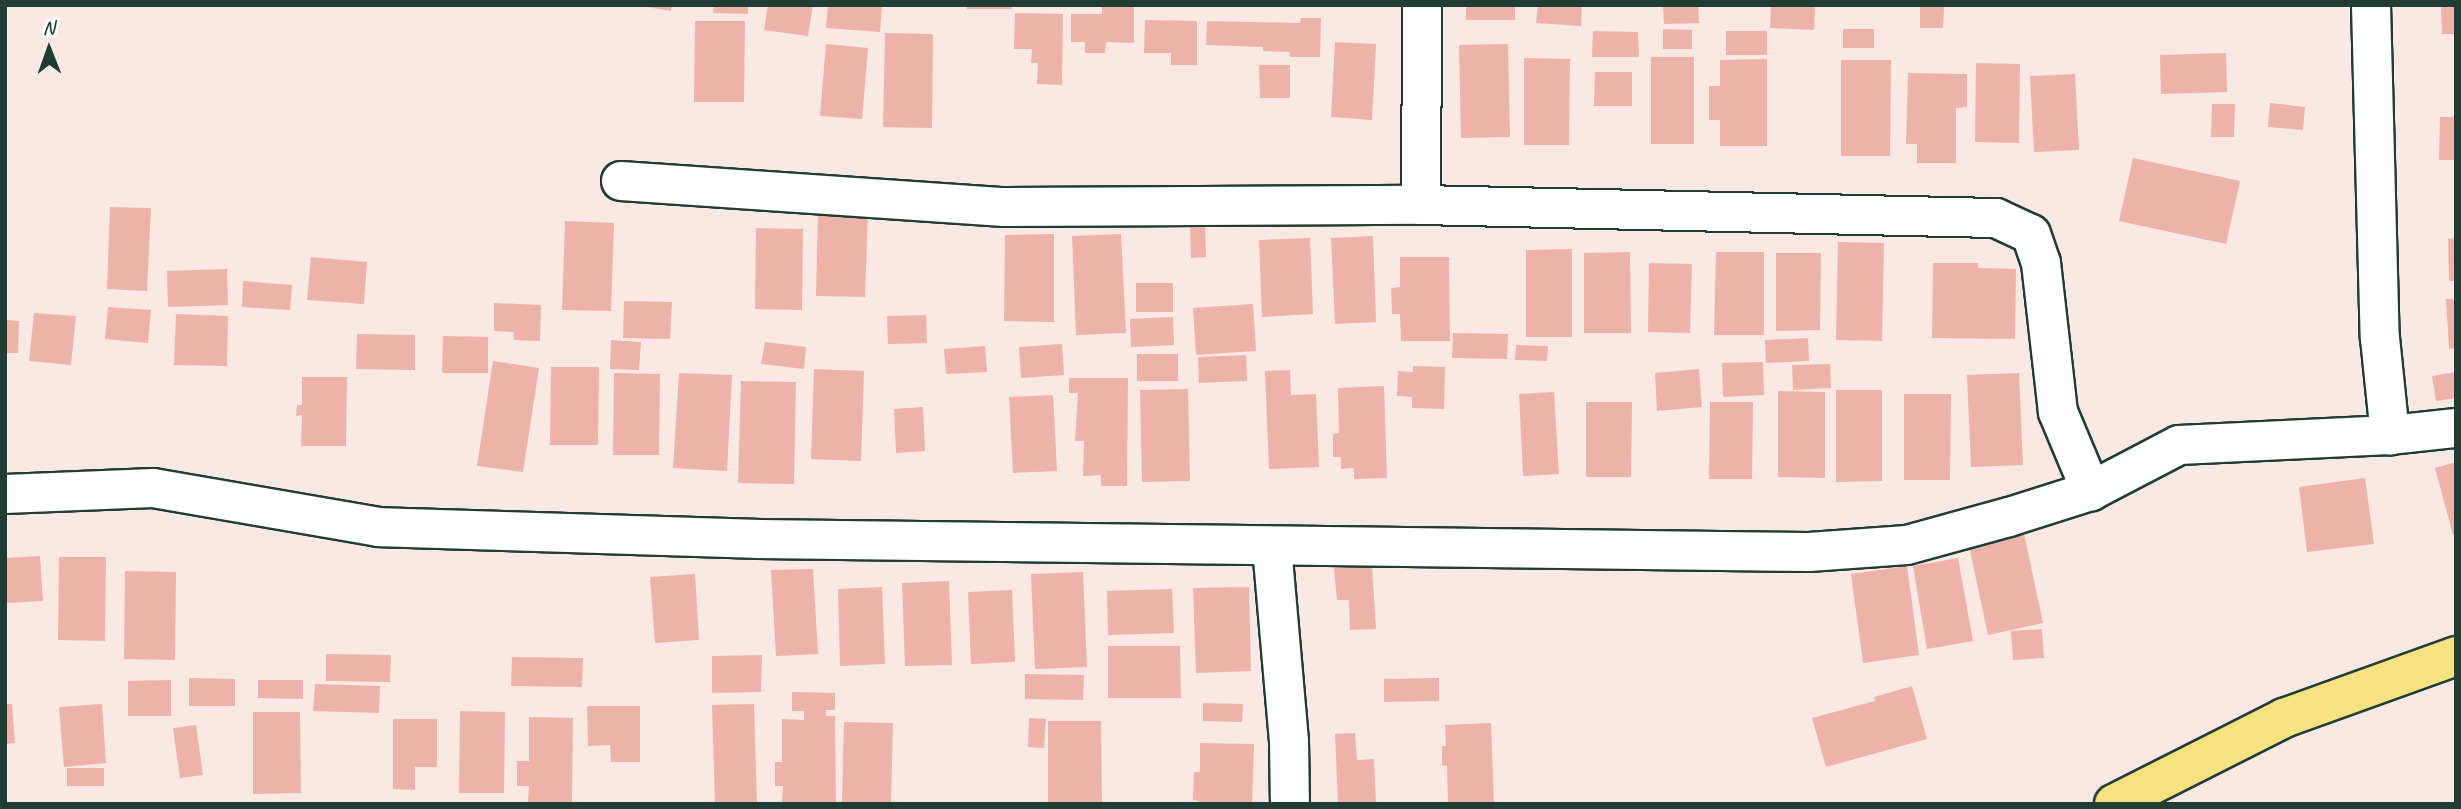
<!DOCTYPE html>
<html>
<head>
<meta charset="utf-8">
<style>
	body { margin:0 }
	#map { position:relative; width:2461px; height:809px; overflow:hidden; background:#fae8e5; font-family:Caveat,sans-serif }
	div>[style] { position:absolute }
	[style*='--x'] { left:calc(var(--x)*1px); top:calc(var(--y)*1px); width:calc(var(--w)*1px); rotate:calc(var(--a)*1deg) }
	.building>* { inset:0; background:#edb2a8 }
	.roads { filter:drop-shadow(2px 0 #1f3d34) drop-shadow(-2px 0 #1f3d34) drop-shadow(0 2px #1f3d34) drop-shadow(0 -2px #1f3d34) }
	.minor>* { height:38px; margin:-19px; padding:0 19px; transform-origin:19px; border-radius:19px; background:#fff }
	.major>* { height:38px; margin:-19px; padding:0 19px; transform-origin:19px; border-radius:19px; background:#f7e281 }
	span { translate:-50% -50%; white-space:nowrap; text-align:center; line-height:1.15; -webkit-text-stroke:5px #fff; paint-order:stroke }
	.frame { position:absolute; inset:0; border:7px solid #1f3d34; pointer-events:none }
	.north { position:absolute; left:14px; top:14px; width:70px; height:70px; -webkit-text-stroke:5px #fff; paint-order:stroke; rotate:359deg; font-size:19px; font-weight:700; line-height:28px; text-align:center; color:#1f3d34 }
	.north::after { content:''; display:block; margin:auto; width:24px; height:32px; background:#1f3d34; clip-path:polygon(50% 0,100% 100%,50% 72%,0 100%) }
</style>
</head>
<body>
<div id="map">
	<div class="building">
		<div style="clip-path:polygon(635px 5px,672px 5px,671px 11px)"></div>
		<div style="clip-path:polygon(714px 5px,748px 5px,748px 14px,713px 13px)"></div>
		<div style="clip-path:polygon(768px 5px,813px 5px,808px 36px,764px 30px)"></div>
		<div style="clip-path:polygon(828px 5px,882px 5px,880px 32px,826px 28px)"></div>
		<div style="clip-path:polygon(967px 5px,1012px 5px,1012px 9px,967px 9px)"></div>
		<div style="clip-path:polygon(1102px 5px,1134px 5px,1134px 43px,1106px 42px,1105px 53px,1085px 53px,1085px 42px,1071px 42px,1071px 14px,1102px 14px)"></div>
		<div style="clip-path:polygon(1466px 5px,1515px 5px,1515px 20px,1466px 20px)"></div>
		<div style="clip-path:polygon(1538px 5px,1582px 5px,1581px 26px,1536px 23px)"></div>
		<div style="clip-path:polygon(1771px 5px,1815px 5px,1814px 30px,1770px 28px)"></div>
		<div style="clip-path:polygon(2441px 5px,2456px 5px,2456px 34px,2442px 34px)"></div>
		<div style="clip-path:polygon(1698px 6px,1699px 23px,1664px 24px,1663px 7px)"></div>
		<div style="clip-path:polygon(1920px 6px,1944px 7px,1943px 28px,1920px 28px)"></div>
		<div style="clip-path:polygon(1015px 13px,1063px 14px,1062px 85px,1037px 84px,1038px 63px,1031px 63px,1032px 49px,1014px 49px)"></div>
		<div style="clip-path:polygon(1301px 18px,1321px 18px,1320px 57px,1290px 57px,1290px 52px,1263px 51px,1263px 47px,1206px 45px,1207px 21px,1300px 23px)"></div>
		<div style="clip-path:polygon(1145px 20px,1197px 21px,1197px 65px,1171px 65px,1171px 53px,1144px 53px)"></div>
		<div style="clip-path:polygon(695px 21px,745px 21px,744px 102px,694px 102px)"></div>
		<div style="clip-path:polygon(1663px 29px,1692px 30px,1692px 49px,1663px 49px)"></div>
		<div style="clip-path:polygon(1843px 29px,1874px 29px,1874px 48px,1843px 48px)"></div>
		<div style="clip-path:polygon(1593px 31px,1638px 32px,1639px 57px,1592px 57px)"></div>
		<div style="clip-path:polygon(1726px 31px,1767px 31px,1767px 55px,1726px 55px)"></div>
		<div style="clip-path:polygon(885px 33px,933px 34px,932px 128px,883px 127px)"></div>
		<div style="clip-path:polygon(1335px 42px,1376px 44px,1372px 120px,1331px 117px)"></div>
		<div style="clip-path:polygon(826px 44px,868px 48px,862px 119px,820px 116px)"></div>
		<div style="clip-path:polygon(1508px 44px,1510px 137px,1461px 138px,1459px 45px)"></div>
		<div style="clip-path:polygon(2226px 53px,2227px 92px,2161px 94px,2160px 55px)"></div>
		<div style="clip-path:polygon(1651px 57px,1694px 57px,1694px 144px,1651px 144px)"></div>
		<div style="clip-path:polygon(1524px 58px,1570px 59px,1569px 145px,1524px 145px)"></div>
		<div style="clip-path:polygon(1767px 59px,1767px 146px,1720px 146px,1720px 120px,1709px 120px,1709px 86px,1720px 86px,1720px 60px)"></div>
		<div style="clip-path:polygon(1841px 60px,1891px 60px,1890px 156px,1841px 156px)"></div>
		<div style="clip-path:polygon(1976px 63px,2020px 64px,2019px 143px,1975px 142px)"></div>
		<div style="clip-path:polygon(1259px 65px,1290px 65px,1290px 98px,1260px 98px)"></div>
		<div style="clip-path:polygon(1595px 72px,1632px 72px,1632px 106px,1594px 106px)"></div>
		<div style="clip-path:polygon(1908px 73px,1967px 74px,1967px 107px,1956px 108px,1956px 163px,1917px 163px,1917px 144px,1906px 144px)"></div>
		<div style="clip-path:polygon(2075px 74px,2079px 150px,2034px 152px,2030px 76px)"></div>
		<div style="clip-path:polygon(2270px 103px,2305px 107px,2303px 130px,2268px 127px)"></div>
		<div style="clip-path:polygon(2212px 104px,2235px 104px,2234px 137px,2211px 137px)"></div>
		<div style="clip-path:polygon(2440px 117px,2456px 117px,2456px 160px,2439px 160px)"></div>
		<div style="clip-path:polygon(2133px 158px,2240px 181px,2226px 244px,2119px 221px)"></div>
		<div style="clip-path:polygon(110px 207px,151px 208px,147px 291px,107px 289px)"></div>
		<div style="clip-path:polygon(818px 210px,868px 211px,865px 297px,816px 296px)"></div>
		<div style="clip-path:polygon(565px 221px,614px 223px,611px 311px,562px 310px)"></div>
		<div style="clip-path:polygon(1190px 223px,1205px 223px,1206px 257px,1191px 258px)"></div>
		<div style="clip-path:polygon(756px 228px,803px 229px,802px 310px,755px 309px)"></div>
		<div style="clip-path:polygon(1054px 234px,1054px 322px,1004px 321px,1005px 235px)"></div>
		<div style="clip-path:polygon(1121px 234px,1126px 333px,1076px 335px,1072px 236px)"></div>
		<div style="clip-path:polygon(1373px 236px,1376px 322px,1335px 324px,1331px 238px)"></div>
		<div style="clip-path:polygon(1310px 238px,1313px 314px,1262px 317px,1259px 240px)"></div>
		<div style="clip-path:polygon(2456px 238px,2456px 281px,2449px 281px,2448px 239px)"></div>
		<div style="clip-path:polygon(1838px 242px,1884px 243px,1882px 341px,1836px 340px)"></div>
		<div style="clip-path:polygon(1572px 249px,1572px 337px,1526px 337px,1526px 250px)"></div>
		<div style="clip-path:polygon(1630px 252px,1631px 333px,1584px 333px,1584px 253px)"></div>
		<div style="clip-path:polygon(1716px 252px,1764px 252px,1764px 335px,1714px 335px)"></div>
		<div style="clip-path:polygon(1776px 253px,1821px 253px,1820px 330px,1776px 331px)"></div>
		<div style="clip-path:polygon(311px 257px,367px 262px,364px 304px,307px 300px)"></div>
		<div style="clip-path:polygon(1400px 257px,1449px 257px,1450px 341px,1401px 341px,1400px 314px,1392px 314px,1391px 288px,1400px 287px)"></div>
		<div style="clip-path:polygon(1649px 263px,1692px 264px,1690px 333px,1648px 332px)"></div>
		<div style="clip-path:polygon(1933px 263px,1978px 263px,1978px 268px,2016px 269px,2015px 339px,1932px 338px)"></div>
		<div style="clip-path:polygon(227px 269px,228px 305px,168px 307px,167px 271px)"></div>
		<div style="clip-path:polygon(243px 281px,292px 285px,290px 310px,242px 307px)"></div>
		<div style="clip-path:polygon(1136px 283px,1173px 283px,1173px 312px,1136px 312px)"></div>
		<div style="clip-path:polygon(2446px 299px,2456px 299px,2456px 348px,2449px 349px)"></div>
		<div style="clip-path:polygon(624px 301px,672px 302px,670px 339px,623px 338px)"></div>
		<div style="clip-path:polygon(494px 303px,541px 305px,540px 341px,514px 340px,514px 332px,494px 331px)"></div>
		<div style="clip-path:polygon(1253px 304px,1256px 351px,1196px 355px,1193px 308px)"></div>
		<div style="clip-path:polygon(108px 307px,151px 310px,148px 343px,105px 339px)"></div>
		<div style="clip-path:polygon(34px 313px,76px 316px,71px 365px,29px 361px)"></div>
		<div style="clip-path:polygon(176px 314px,228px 316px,227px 366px,174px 365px)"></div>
		<div style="clip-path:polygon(926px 315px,927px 343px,888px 344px,887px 316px)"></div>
		<div style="clip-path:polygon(1173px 317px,1174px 345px,1131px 347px,1130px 319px)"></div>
		<div style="clip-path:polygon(5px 320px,19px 321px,18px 353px,5px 353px)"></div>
		<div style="clip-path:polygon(1453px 333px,1508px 334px,1507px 359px,1452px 358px)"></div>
		<div style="clip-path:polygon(357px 334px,415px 335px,415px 370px,356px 369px)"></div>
		<div style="clip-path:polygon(443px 336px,488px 337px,488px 373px,442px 373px)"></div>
		<div style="clip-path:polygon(1808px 338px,1809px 361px,1766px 363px,1765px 340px)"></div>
		<div style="clip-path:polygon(611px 340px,641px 342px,639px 370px,610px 369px)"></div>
		<div style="clip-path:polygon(765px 342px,806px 347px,804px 369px,761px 364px)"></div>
		<div style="clip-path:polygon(1062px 344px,1064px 375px,1021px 378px,1019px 347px)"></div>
		<div style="clip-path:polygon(1516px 345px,1548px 346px,1547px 361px,1515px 360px)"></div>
		<div style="clip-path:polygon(985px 346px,987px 372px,946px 374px,944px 349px)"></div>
		<div style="clip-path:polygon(1137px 354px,1178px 354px,1178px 381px,1137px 381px)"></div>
		<div style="clip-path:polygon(1246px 355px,1247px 381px,1199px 383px,1198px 357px)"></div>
		<div style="clip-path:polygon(493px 361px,539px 368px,523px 472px,477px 466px)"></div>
		<div style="clip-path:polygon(1763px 362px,1764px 395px,1723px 397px,1722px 363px)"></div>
		<div style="clip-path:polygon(1830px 364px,1831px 388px,1793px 390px,1792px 365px)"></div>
		<div style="clip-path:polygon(1413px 366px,1445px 367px,1444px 409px,1412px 408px,1412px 397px,1397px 396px,1398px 371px,1413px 372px)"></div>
		<div style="clip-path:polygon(551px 367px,599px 367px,598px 445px,550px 445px)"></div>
		<div style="clip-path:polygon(814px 369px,864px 371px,861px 461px,811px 459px)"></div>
		<div style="clip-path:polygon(1699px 369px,1702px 407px,1657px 411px,1655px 373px)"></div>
		<div style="clip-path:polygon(1290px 370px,1291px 395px,1316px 394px,1319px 467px,1269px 469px,1265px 371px)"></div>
		<div style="clip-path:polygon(2456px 372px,2456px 398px,2436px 401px,2432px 376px)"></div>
		<div style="clip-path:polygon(614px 373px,660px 374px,659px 455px,613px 455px)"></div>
		<div style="clip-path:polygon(679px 373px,732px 375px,727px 471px,673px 468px)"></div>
		<div style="clip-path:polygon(2019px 373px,2023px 465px,1971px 467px,1967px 375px)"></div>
		<div style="clip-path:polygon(302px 377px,347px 377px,346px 446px,301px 446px,302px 415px,296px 416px,297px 405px,302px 405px)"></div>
		<div style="clip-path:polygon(1069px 378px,1128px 378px,1127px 486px,1101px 486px,1101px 475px,1083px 476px,1084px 441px,1075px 441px,1078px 393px,1069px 393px)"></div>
		<div style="clip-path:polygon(741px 381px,796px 382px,794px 484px,738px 483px)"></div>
		<div style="clip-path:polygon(1384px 386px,1387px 478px,1354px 479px,1354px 468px,1341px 469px,1341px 457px,1333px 457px,1333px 434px,1339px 433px,1338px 388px)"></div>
		<div style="clip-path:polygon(1188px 389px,1190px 481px,1142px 482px,1140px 390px)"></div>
		<div style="clip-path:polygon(1836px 390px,1882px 390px,1882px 481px,1836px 482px)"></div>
		<div style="clip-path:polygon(1778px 391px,1825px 392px,1825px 478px,1778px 477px)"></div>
		<div style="clip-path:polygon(1554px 392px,1559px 474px,1523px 476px,1519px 394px)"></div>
		<div style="clip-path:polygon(1904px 394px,1951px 394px,1950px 480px,1904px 480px)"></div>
		<div style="clip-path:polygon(1053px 395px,1057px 471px,1013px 473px,1009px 397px)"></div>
		<div style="clip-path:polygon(1586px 402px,1632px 402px,1631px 477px,1586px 477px)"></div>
		<div style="clip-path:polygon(1710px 402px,1753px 402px,1752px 479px,1709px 479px)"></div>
		<div style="clip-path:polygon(923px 407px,925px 451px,896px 453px,894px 409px)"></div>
		<div style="clip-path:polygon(2456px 462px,2456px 534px,2453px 535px,2435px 468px)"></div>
		<div style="clip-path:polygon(2365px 478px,2374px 544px,2307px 552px,2299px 487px)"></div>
		<div style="clip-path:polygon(2023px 529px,2043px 623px,1988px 635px,1968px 541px)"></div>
		<div style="clip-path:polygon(40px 556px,43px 601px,5px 603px,5px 558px)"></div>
		<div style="clip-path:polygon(59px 557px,106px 557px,105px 641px,58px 640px)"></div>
		<div style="clip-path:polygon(1958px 558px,1973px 641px,1927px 649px,1913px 566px)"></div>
		<div style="clip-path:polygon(1372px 566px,1376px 629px,1350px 630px,1349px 600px,1337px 600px,1334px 568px)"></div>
		<div style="clip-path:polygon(1907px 566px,1919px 655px,1863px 663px,1851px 574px)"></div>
		<div style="clip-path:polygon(813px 569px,818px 654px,776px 656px,771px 570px)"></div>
		<div style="clip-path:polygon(125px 571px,176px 572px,175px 660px,124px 659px)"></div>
		<div style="clip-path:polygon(1083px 572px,1087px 667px,1035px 669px,1031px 574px)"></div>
		<div style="clip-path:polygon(695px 574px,699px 640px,655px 643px,650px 577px)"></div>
		<div style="clip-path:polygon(949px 581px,952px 665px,905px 666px,902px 583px)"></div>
		<div style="clip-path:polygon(882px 587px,885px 664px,840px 666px,838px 589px)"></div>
		<div style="clip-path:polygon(1249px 587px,1251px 671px,1196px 673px,1193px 588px)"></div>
		<div style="clip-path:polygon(1172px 589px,1174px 633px,1108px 635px,1107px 591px)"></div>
		<div style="clip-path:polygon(1012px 590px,1015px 662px,971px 664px,968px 592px)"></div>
		<div style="clip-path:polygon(2042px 629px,2044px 658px,2013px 660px,2011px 631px)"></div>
		<div style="clip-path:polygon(1108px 646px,1180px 646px,1181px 698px,1108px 698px)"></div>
		<div style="clip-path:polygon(326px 654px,391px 655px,390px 682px,326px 681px)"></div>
		<div style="clip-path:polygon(762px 655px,761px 692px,712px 693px,712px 656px)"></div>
		<div style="clip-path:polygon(512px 657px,583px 658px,582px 687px,511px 686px)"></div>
		<div style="clip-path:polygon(1025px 674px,1084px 675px,1083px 700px,1025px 699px)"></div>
		<div style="clip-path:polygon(189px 678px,235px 679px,235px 706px,189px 706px)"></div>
		<div style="clip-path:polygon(1439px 678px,1439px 701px,1384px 702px,1384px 679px)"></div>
		<div style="clip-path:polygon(171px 680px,171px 716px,128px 716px,128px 681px)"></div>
		<div style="clip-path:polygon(258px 680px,303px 680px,303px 699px,258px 698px)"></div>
		<div style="clip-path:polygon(315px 684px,380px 686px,379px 713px,313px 711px)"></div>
		<div style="clip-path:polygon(1912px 686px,1927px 739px,1826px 767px,1812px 718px,1875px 701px,1874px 697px)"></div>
		<div style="clip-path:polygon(792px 692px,835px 693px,835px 710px,826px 710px,826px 716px,835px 716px,836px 804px,782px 804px,783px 786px,775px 786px,775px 762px,782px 762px,782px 719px,804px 720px,804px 711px,792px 711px)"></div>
		<div style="clip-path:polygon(1203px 703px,1243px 704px,1242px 722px,1203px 721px)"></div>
		<div style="clip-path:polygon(5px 704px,12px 704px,15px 743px,5px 744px)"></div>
		<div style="clip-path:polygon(102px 704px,106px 763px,64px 767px,59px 707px)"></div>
		<div style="clip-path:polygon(754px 704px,757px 804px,715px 804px,712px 705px)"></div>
		<div style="clip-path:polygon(587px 706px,640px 706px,640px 762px,611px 762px,610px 745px,588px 746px)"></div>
		<div style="clip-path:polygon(460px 711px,505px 712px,504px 793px,459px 793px)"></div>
		<div style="clip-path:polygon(253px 712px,300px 712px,301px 793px,253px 794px)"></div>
		<div style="clip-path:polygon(529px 717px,573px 718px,572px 802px,528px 802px,529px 786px,517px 786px,517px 761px,529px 761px)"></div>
		<div style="clip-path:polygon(1029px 718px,1046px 719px,1044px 748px,1028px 747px)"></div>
		<div style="clip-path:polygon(393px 719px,437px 719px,437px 767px,415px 767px,415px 790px,393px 789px)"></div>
		<div style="clip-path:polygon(1048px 721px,1101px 721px,1102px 804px,1048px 804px)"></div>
		<div style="clip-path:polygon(844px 722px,893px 723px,891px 804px,842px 804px)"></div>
		<div style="clip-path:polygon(1491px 723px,1494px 804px,1448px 804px,1447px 765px,1442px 766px,1442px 746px,1446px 746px,1445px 725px)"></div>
		<div style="clip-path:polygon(196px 725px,203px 775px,180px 778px,173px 728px)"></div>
		<div style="clip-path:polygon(1355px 733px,1357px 760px,1374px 759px,1376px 804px,1338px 804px,1335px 734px)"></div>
		<div style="clip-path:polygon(1200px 743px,1254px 744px,1252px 804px,1199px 804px,1199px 801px,1193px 800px,1194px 772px,1200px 772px)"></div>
		<div style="clip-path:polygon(67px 768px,104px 768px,104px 786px,67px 786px)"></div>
	</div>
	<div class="roads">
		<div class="minor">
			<div style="--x:2371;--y:5;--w:333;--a:88.5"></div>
			<div style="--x:2380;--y:338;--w:98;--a:84.1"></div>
			<div style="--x:2390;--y:435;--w:66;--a:-6.1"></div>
			<div style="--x:621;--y:181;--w:384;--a:3.9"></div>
			<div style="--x:1004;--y:207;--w:417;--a:-0.3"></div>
			<div style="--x:1421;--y:205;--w:575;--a:1.3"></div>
			<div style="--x:1996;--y:218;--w:38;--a:25"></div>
			<div style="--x:2031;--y:234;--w:31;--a:71"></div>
			<div style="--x:2041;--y:263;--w:150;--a:83.5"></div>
			<div style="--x:2058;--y:412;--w:86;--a:67.3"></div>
			<div style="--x:1421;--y:205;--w:200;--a:-89.7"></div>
			<div style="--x:5;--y:494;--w:148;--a:-2.3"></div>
			<div style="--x:153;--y:488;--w:228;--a:9.8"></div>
			<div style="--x:378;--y:527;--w:380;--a:1.8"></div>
			<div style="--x:758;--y:539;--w:1051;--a:0.71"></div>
			<div style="--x:1809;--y:552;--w:98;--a:-4.1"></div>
			<div style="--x:1907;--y:545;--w:106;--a:-15.4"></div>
			<div style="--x:2009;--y:517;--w:86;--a:-17.6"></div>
			<div style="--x:2091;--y:491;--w:99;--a:-27.6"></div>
			<div style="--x:2179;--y:445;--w:211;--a:-2.7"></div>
			<div style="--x:1272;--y:547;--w:196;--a:85"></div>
			<div style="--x:1289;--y:742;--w:62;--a:89.1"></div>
		</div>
		<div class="major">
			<div style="--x:2114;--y:804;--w:191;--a:-26.8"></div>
			<div style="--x:2284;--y:718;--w:183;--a:-19.8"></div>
		</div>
	</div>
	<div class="frame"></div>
	<div class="north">N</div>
</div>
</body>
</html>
